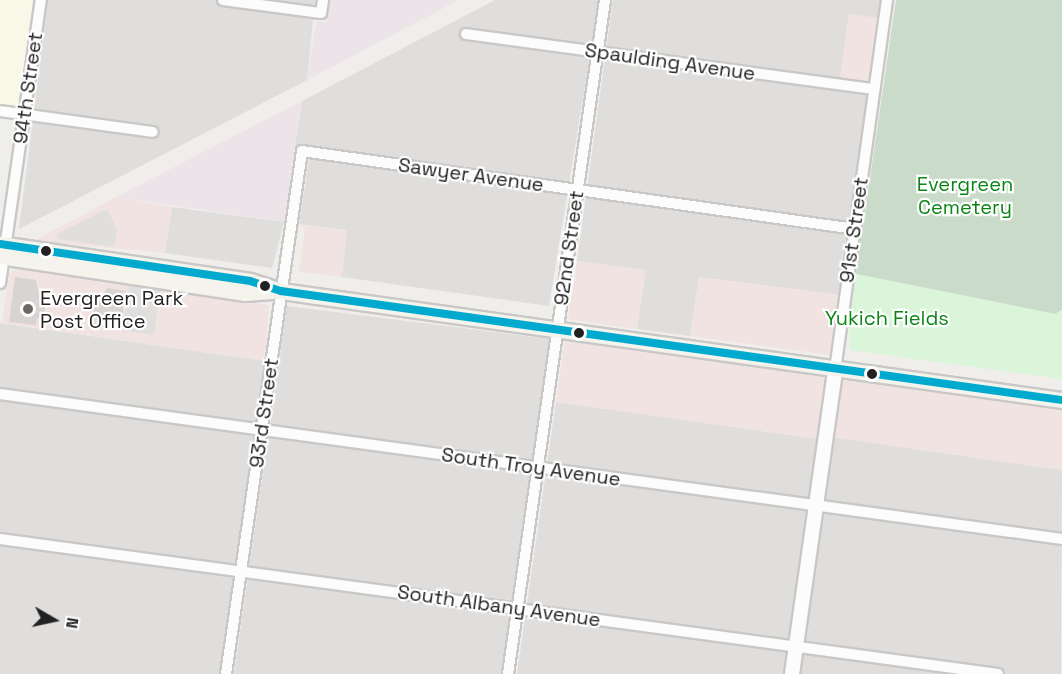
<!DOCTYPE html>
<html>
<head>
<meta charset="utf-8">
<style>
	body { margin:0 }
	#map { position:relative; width:1062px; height:674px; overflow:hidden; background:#f0eeeb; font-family:"Space Grotesk",sans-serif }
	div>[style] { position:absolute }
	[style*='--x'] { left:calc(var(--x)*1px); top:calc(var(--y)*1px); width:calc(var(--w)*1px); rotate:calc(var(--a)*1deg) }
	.residential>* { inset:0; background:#dfdedc }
	.commercial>* { inset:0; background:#f1e3e1 }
	.industrial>* { inset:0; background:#ede4e9 }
	.education>* { inset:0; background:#f8f7e8 }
	.cemetery>* { inset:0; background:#cadbca }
	.park>* { inset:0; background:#daf5da }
	.parking>* { inset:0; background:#e0dfde }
	.building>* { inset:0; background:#d7d4d2 }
	.roads { filter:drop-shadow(2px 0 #c9c8c7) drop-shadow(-2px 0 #c9c8c7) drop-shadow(0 2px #c9c8c7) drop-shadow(0 -2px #c9c8c7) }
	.minor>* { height:10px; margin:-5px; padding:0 5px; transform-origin:5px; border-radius:5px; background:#fdfcfc }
	.tertiary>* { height:14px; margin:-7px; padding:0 7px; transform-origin:7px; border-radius:7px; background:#fdfcfc }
	.secondary>* { height:15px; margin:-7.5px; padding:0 7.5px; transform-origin:7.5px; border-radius:7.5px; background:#f4f4ed }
	.bus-1>* { height:8px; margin:-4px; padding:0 4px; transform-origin:4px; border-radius:4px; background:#00a9ce }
	.dots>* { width:16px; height:16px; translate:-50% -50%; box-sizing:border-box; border:3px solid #fff; border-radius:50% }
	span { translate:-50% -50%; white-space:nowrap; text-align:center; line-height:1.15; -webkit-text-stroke:4.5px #fff; paint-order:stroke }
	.street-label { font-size:20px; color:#222 }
	.park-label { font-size:20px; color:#0c8416 }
	.poi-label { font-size:20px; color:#222 }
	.left { translate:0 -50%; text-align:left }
	.north { position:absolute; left:24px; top:590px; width:60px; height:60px; -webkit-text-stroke:4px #fff; paint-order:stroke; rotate:99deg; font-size:16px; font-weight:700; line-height:24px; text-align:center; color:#222 }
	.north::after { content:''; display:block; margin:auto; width:21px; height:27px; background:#222; clip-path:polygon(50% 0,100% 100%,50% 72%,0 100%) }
</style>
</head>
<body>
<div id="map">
	<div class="residential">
		<div style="clip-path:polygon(48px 0,315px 0,307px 80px,19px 229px)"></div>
		<div style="clip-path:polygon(495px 0,599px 0,549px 306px,342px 277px,346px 230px,299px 224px,311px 147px,295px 145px,302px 101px)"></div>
		<div style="clip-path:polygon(613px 0,881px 0,879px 18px,849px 15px,840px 78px,869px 82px,839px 295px,699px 277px,690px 336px,637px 329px,645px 270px,577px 261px)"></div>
		<div style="clip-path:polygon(172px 207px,284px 222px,272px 268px,165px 253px)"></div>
		<div style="clip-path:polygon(287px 306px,550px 339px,502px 674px,234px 674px)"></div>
		<div style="clip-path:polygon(0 323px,265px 361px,219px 674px,0 674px)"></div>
		<div style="clip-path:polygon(556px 402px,818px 439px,784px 674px,517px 674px)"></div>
		<div style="clip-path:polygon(833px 437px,1062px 470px,1061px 674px,799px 674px)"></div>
	</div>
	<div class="commercial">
		<div style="clip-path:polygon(849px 14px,879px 18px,869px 82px,840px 78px)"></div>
		<div style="clip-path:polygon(116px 197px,172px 207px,165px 253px,34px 241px)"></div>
		<div style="clip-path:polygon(299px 224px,347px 230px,342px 277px,299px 272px,305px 229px)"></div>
		<div style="clip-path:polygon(577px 261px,646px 270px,637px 329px,568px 319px)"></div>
		<div style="clip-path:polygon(21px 266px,269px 305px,265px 361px,2px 323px,9px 274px)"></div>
		<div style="clip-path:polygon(699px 277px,839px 295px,830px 355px,690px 336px)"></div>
		<div style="clip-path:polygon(565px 339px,827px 378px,818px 439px,556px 402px)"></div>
		<div style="clip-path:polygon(841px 380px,1062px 408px,1062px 470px,833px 437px)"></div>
	</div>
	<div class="industrial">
		<div style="clip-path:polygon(330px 0,459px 0,307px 80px,316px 21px,327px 22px)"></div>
		<div style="clip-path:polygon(302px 101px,284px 222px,116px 197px)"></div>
	</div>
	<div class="education">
		<div style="clip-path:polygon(0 0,33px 0,18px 107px,0 104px)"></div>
	</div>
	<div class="cemetery">
		<div style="clip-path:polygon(896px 0,1062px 0,1062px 310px,1055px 314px,856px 274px)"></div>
	</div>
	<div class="park">
		<div style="clip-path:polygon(856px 274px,1055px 314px,1062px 310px,1062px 379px,850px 350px,849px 324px)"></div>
	</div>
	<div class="parking">
		<div style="clip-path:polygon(107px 209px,117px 229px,114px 247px,57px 239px,59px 233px)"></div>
		<div style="clip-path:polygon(129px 286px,160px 290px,154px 335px,94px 327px,95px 317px,124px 321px)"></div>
	</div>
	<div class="building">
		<div style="clip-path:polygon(15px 277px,36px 280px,40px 299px,46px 300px,44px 319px,37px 318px,36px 325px,9px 322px)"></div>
		<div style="clip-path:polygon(107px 288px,126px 291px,122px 318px,93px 314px,96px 293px,103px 294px)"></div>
	</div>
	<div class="roads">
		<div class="minor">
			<div style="--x:223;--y:0;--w:99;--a:7.6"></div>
			<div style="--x:321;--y:13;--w:13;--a:-81"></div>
			<div style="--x:466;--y:34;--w:412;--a:7.7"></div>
			<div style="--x:0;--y:111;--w:154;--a:7.8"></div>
			<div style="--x:0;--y:283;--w:286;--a:-81.8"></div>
			<div style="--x:835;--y:370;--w:374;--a:-82"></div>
			<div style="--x:0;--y:394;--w:1072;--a:7.77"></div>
			<div style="--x:0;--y:539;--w:1007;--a:7.7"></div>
			<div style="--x:226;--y:674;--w:528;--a:-81.73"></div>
			<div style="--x:302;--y:151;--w:558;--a:8.03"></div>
			<div style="--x:508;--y:674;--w:681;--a:-81.81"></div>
		</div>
		<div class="tertiary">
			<div style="--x:792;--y:674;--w:307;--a:-81.9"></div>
		</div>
		<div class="secondary">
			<div style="--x:0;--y:244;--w:253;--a:8.4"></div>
			<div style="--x:250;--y:281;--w:33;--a:18"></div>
			<div style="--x:281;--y:291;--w:789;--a:7.95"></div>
			<div style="--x:0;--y:256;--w:248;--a:8.6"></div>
			<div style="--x:245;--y:293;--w:27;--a:-4"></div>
		</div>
	</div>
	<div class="bus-1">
		<div style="--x:0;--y:244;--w:253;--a:8.4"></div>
		<div style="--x:250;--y:281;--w:33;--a:18"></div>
		<div style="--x:281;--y:291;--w:789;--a:7.95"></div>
	</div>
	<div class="dots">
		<div style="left:46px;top:251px;background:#222"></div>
		<div style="left:265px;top:286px;background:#222"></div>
		<div style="left:28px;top:309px;background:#6a6968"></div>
		<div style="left:579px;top:333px;background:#222"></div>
		<div style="left:872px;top:374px;background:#222"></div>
	</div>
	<div class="street-label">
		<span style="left:670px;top:62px;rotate:8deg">Spaulding Avenue</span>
		<span style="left:28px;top:88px;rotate:-82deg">94th Street</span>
		<span style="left:471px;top:175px;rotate:8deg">Sawyer Avenue</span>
		<span style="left:854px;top:230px;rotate:-82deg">91st Street</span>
		<span style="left:569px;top:248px;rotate:-82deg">92nd Street</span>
		<span style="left:264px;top:413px;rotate:-82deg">93rd Street</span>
		<span style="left:531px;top:467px;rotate:8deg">South Troy Avenue</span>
		<span style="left:499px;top:606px;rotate:8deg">South Albany Avenue</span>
	</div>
	<div class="park-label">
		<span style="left:965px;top:196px">Evergreen<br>Cemetery</span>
		<span style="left:887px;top:318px">Yukich Fields</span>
	</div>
	<div class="poi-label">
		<span class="left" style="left:40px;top:310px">Evergreen Park<br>Post Office</span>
	</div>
	<div class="north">N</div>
</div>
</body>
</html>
